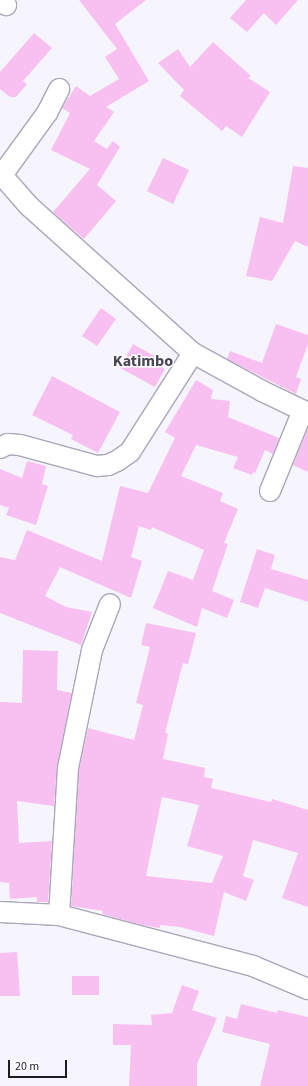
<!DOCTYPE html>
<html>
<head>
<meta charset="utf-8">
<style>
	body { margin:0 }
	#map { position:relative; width:308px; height:1086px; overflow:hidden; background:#f6f4fc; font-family:"Source Sans 3",sans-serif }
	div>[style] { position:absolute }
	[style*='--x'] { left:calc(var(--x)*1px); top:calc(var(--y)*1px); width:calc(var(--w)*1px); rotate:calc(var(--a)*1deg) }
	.building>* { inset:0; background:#f8c0f1 }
	.roads { filter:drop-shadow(1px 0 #aba6ba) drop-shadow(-1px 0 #aba6ba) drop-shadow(0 1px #aba6ba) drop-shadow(0 -1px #aba6ba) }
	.street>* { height:20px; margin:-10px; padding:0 10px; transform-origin:10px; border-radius:10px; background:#fff }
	span { translate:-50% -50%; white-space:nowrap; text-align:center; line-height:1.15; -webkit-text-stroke:3px #fff; paint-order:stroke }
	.quarter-label { font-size:16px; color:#494555; font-weight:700 }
	.scale { position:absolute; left:8px; top:1060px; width:59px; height:18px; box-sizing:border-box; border:2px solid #1e1c23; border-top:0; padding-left:5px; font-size:12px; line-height:14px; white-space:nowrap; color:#1e1c23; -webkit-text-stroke:3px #fff; paint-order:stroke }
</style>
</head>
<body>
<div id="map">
	<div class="building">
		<div style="clip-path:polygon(79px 0,146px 0,115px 24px,149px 81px,106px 107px,114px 112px,94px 141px,107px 149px,113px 141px,120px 147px,97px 185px,116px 201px,84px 239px,53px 212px,90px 169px,51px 150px,70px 113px,62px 108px,76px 86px,90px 96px,119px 79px,105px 57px,117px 49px)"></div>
		<div style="clip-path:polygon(246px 0,298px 0,276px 25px,264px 13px,247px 32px,230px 18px)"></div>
		<div style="clip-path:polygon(34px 33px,52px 48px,23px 81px,27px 84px,16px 97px,10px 97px,0 89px,0 72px)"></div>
		<div style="clip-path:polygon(213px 42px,251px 76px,248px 78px,270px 92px,242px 137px,226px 126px,222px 131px,180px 96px,184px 90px,158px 63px,178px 49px,190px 67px)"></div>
		<div style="clip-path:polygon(163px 158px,189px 170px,173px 204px,147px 191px)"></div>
		<div style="clip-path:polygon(293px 166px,308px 168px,308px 247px,295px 241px,272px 281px,246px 276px,260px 217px,283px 223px)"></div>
		<div style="clip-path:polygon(101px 308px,116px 319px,97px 346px,82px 336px)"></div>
		<div style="clip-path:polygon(276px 324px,308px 335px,308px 344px,296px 377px,301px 379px,296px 394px,227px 359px,230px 351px,262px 363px)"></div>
		<div style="clip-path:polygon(133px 344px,160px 359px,157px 364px,165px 369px,155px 387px,120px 368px)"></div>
		<div style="clip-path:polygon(52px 376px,120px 412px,98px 453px,71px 439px,73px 435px,32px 415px)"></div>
		<div style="clip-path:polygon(196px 380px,213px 390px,211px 399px,230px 401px,228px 417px,279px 438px,273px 454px,265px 450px,255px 473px,253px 472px,252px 475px,233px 468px,238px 457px,196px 445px,181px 476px,223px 493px,220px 501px,238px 509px,224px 543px,228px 544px,212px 591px,234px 600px,227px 618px,202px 608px,197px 627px,153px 608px,168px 571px,193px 580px,204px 550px,152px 527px,151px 530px,139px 526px,131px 557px,142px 561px,131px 598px,60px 567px,45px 596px,66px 607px,92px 612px,81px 645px,0 613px,0 557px,15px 560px,27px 530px,102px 561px,120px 486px,148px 493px,175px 438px,165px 432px)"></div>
		<div style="clip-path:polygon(308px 428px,308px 472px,293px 465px)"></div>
		<div style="clip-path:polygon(27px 461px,46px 466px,42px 484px,48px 486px,36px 525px,6px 515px,9px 508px,0 505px,0 469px,22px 478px)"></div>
		<div style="clip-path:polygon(257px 549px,275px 555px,271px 569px,308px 580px,308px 602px,265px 588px,258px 608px,240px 602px)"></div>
		<div style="clip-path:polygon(evenodd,146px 623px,196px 633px,188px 664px,183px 663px,165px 733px,168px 734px,163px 759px,205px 768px,204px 777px,213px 779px,211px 788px,271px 802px,272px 799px,308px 810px,308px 907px,282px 898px,298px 853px,253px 840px,243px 876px,254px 880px,246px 901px,224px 892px,214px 936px,180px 927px,160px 925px,160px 928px,142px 925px,102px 914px,103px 911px,71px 906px,79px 770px,88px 728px,134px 740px,143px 705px,136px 703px,150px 647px,141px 645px,146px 623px,162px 797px,199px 805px,187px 846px,223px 856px,212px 883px,146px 876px,162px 797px)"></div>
		<div style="clip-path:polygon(23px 650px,58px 651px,57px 690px,72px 693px,57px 766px,54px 806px,17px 801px,19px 843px,52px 841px,48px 902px,37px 902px,37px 897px,10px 899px,9px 883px,0 882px,0 702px,22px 703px)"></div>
		<div style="clip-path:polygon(17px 952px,20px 996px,0 996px,0 953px)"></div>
		<div style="clip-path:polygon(72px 976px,99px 976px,99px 995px,72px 995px)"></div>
		<div style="clip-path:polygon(182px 985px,199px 991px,192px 1010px,217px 1018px,197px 1064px,197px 1086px,129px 1086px,131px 1045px,113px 1045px,113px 1024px,152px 1025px,151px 1015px,172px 1013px)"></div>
		<div style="clip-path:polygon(241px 1004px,277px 1013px,278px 1010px,308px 1017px,308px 1086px,260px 1086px,270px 1044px,222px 1032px,226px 1016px,237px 1019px)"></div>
	</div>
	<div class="roads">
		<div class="street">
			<div style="--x:3;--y:0;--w:6;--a:59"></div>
			<div style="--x:0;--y:173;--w:44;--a:48.7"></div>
			<div style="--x:29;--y:206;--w:220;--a:41.9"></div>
			<div style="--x:193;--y:353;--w:79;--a:28.8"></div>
			<div style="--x:262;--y:391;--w:51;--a:25.6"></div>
			<div style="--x:2;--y:175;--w:77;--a:-54"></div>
			<div style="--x:47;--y:113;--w:27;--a:-63"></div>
			<div style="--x:0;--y:448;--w:9;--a:-27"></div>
			<div style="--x:8;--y:444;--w:12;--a:5"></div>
			<div style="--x:20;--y:445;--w:80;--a:15.3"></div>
			<div style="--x:97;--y:466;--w:11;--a:-5"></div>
			<div style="--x:108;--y:465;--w:10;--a:-24"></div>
			<div style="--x:117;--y:461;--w:16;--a:-35"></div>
			<div style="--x:130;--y:452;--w:117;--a:-57.5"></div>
			<div style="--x:270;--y:491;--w:87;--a:-67.8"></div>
			<div style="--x:0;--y:912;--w:59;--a:2.9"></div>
			<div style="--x:59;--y:915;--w:201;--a:14.7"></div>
			<div style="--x:253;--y:966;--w:60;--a:22.7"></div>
			<div style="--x:59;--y:915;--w:147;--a:-86.5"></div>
			<div style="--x:68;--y:768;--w:120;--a:-78.5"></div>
			<div style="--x:92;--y:650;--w:49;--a:-68.6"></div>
		</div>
	</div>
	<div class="quarter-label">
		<span style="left:143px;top:361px">Katimbo</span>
	</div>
	<div class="scale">20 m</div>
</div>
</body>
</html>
